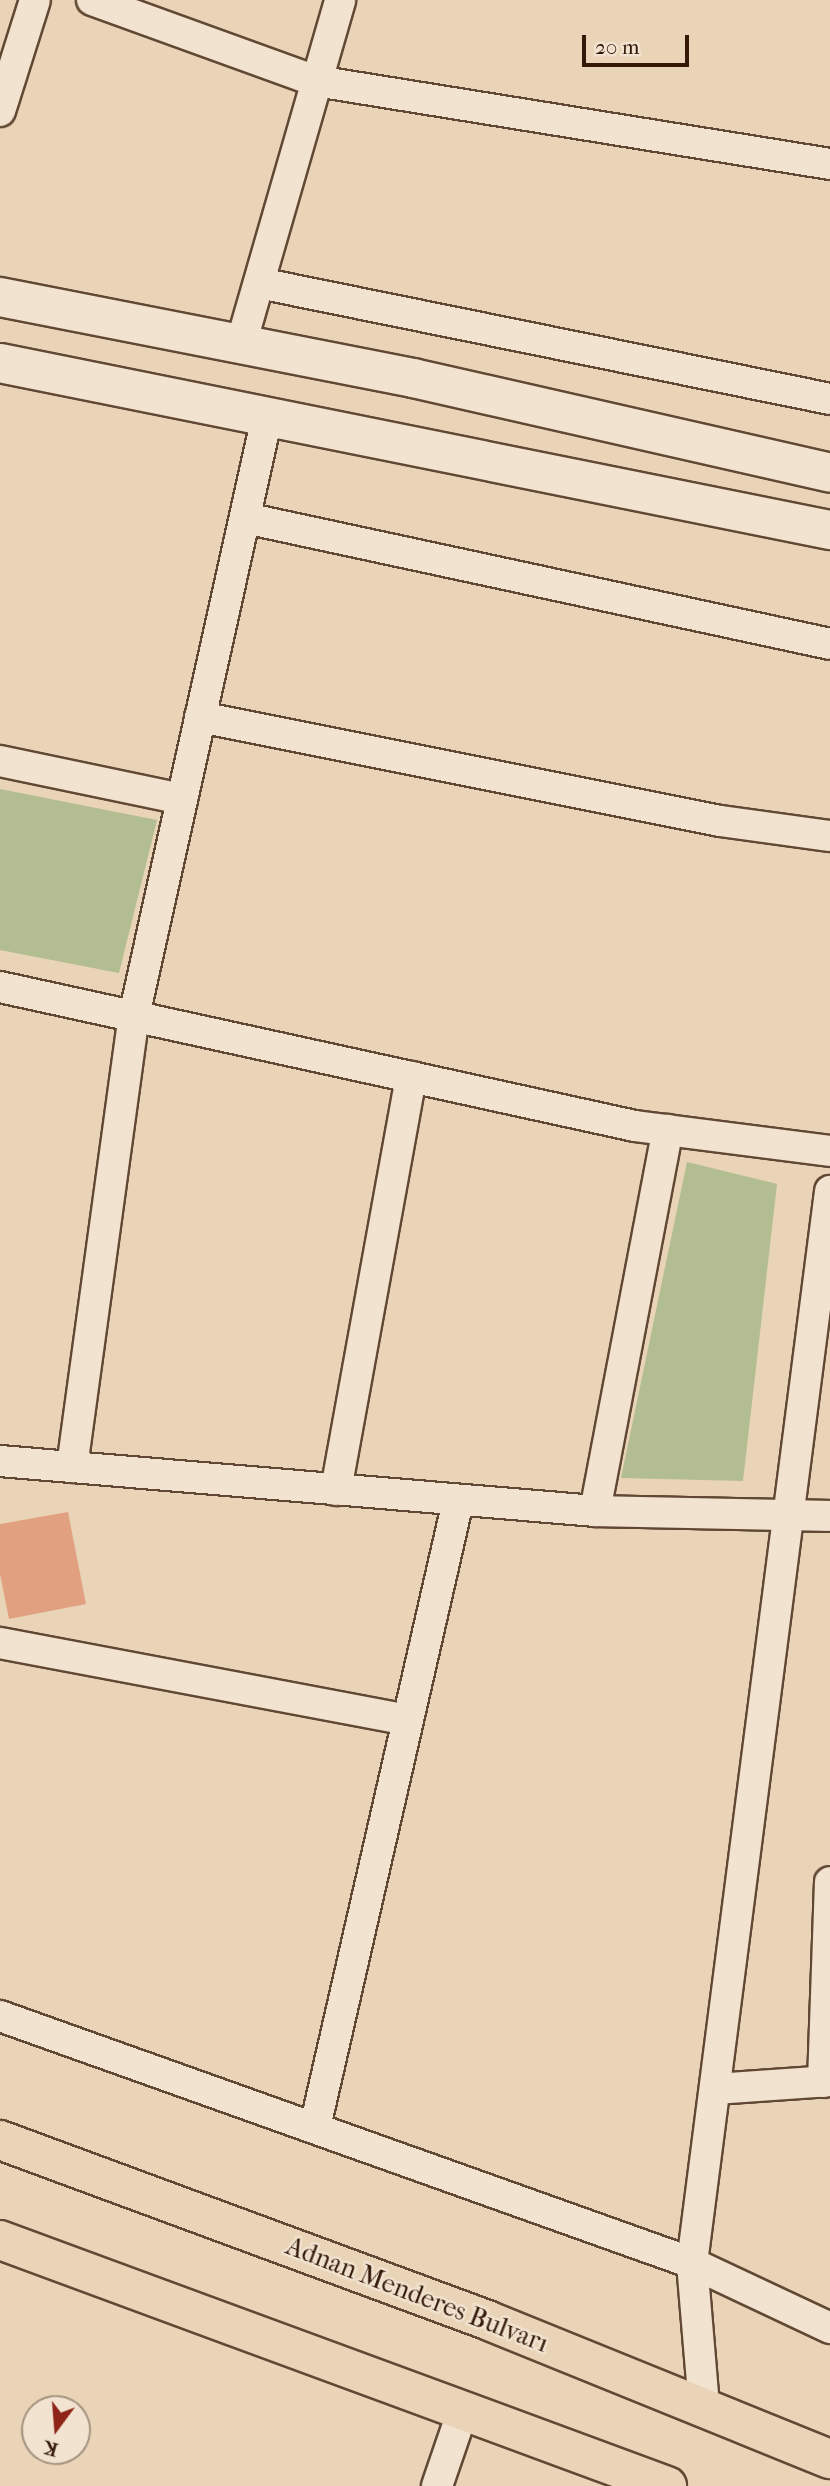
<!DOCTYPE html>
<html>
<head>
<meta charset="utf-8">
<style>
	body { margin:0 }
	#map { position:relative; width:830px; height:2486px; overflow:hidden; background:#e9d4b7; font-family:"IM FELL French Canon",serif }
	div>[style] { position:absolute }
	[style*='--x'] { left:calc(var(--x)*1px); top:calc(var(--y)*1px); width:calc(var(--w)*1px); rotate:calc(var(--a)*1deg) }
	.green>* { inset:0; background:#b2bd92 }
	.building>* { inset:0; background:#e1a181 }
	.roads { filter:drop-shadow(2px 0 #614834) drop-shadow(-2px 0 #614834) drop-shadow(0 2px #614834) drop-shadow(0 -2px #614834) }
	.street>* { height:30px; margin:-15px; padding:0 15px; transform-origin:15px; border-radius:15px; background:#f1e3d0 }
	.secondary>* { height:38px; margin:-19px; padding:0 19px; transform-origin:19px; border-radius:19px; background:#f1e3d0 }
	.primary>* { height:38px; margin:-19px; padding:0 19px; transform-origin:19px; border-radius:19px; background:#e9d4b7 }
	span { translate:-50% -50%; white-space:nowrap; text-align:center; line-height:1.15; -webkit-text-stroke:5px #f1e3d0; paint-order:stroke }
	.street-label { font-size:26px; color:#341909 }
	.north { position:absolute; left:21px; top:2395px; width:70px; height:70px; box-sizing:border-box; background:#f1e3d0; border:2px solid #a59280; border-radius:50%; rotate:196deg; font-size:19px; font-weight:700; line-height:28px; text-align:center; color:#341909 }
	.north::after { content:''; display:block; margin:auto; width:24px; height:32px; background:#8f2418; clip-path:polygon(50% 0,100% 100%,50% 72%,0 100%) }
	.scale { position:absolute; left:582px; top:35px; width:107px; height:32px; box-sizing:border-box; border:4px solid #341909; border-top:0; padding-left:9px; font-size:21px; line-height:24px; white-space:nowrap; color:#341909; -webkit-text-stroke:5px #f1e3d0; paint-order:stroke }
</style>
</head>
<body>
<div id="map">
	<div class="green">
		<div style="clip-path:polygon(0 789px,157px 820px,119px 973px,0 950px)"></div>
		<div style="clip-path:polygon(687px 1162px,777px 1184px,743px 1481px,621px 1478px)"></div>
	</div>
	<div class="building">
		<div style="clip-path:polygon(68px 1512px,86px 1604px,9px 1619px,0 1574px,0 1524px)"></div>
	</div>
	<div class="roads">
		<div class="street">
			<div style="--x:92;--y:0;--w:238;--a:19.9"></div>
			<div style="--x:316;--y:81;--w:521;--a:9.17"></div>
			<div style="--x:0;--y:111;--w:116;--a:-72.5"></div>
			<div style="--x:259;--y:283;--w:583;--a:11.48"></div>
			<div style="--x:241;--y:344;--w:358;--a:-73.9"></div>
			<div style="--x:245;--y:518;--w:598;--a:12.15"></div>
			<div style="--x:200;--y:717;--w:530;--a:11.31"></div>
			<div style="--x:720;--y:821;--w:111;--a:7.8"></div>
			<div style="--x:0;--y:761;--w:186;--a:11.8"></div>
			<div style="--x:0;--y:987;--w:650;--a:12.35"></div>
			<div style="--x:635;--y:1126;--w:197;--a:7.3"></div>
			<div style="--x:0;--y:1461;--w:597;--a:4.8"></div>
			<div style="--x:595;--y:1511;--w:235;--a:1.2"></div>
			<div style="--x:72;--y:1467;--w:455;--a:-82.2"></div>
			<div style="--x:134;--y:1016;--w:614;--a:-77.48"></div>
			<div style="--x:336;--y:1490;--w:420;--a:-79.7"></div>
			<div style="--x:595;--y:1511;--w:388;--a:-79.2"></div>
			<div style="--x:0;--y:1643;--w:415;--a:10.7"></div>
			<div style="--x:0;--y:2016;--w:735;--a:19.64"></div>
			<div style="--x:692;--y:2263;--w:153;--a:25.2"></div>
			<div style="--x:823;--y:2082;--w:200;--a:-88"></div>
			<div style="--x:715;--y:2089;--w:115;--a:-4"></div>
			<div style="--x:315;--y:2127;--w:642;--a:-77.13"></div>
			<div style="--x:704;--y:2406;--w:144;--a:-94.8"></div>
			<div style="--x:692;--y:2263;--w:1081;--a:-82.66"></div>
			<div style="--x:437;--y:2486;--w:83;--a:-71.1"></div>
		</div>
		<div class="secondary">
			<div style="--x:0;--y:297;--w:421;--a:11.1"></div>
			<div style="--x:413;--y:378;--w:428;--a:12.8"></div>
			<div style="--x:0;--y:363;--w:847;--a:11.38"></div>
		</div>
		<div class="primary">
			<div style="--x:0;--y:2140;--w:519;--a:20.28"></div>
			<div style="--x:487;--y:2320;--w:370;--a:22.1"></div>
			<div style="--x:0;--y:2240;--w:711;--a:20.24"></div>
		</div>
	</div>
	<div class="street-label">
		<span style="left:417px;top:2295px;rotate:21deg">Adnan Menderes Bulvarı</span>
	</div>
	<div class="north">K</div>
	<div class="scale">20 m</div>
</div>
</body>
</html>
